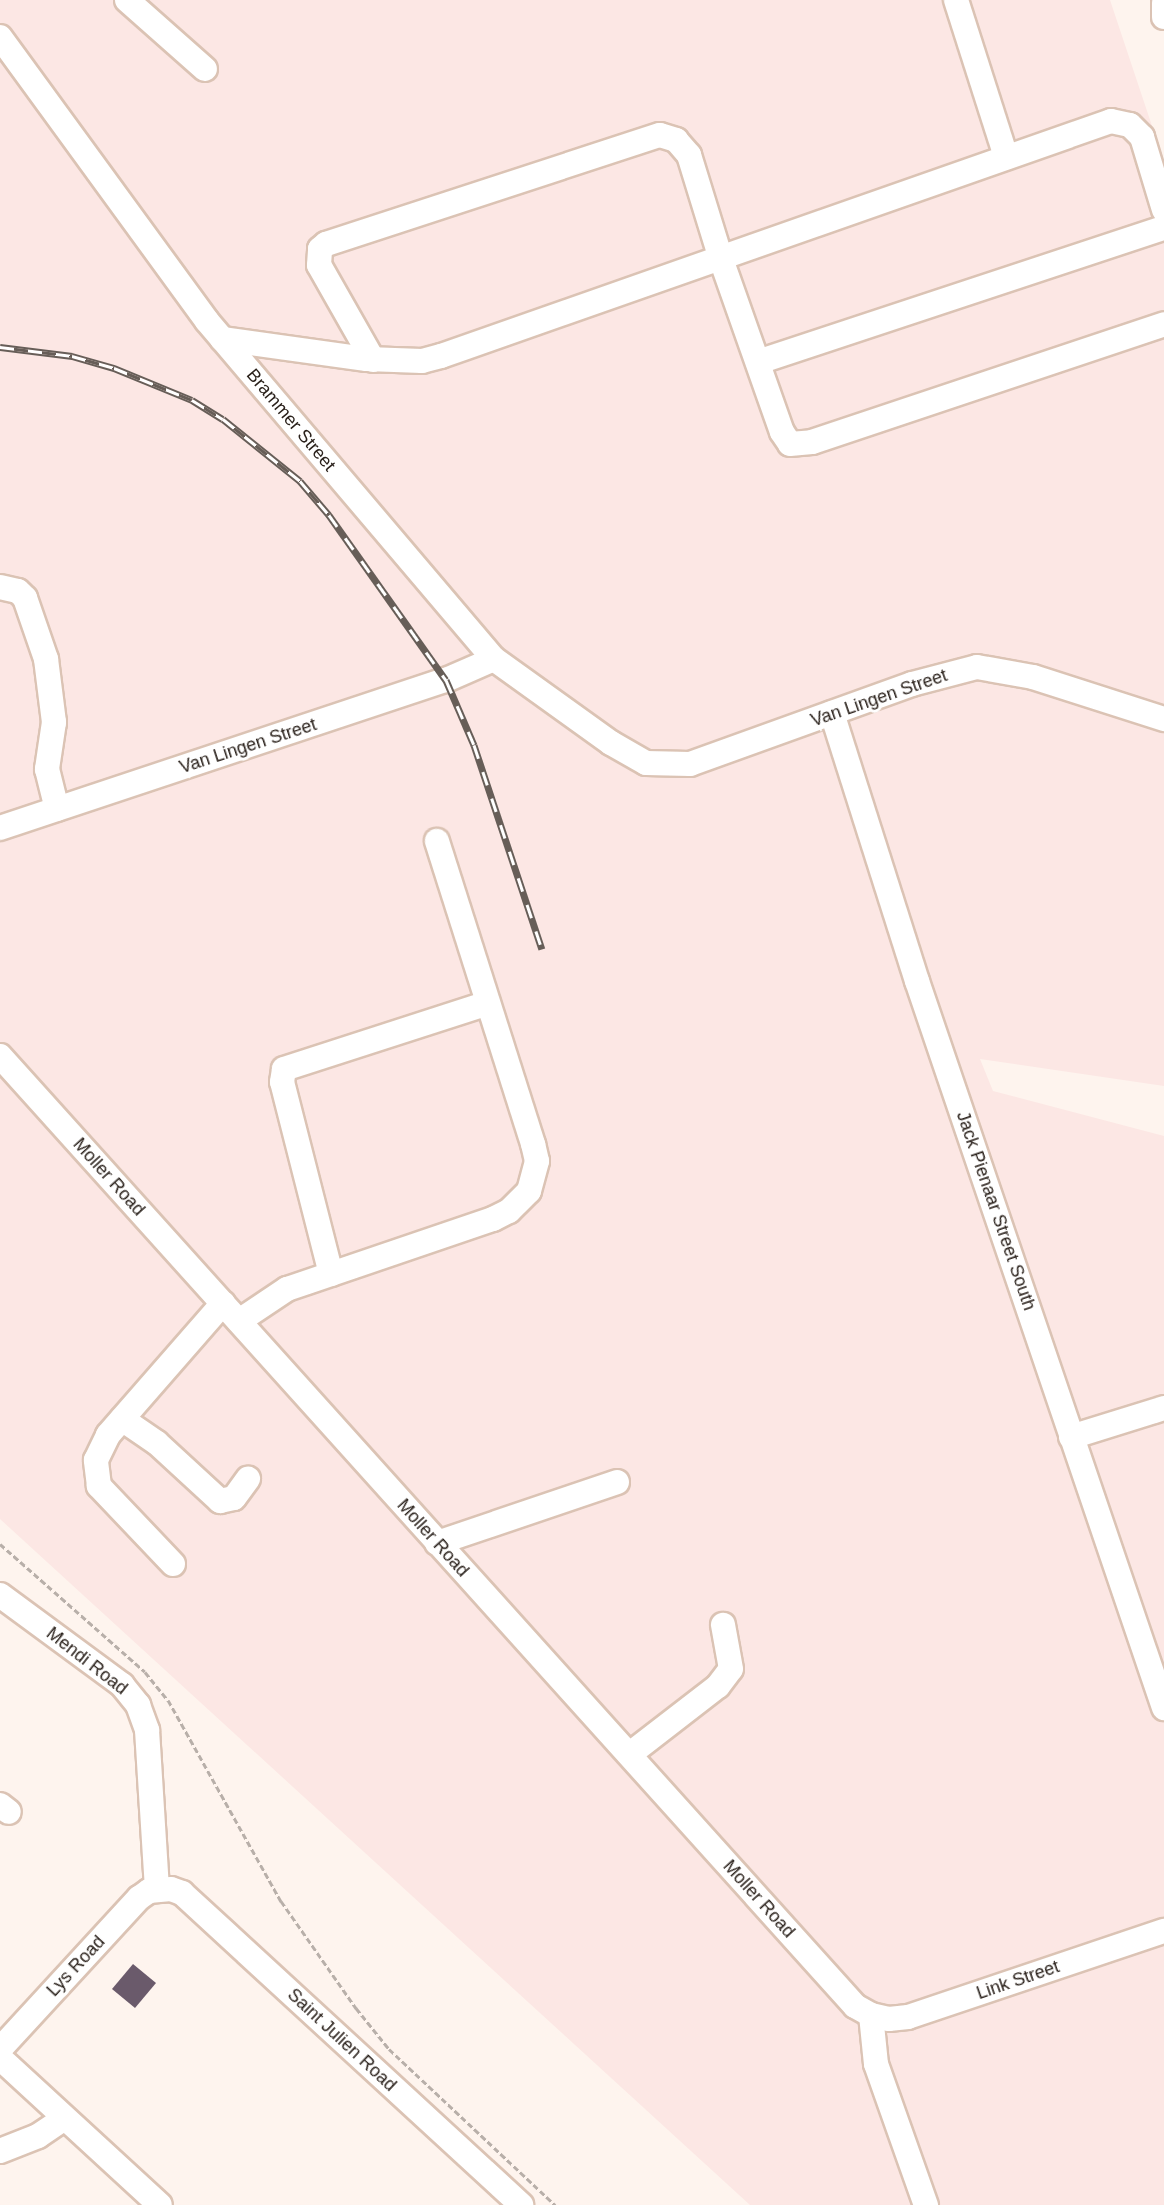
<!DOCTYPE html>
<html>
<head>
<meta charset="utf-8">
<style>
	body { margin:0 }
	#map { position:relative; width:1164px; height:2205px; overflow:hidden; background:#fef4ee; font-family:Helvetica,sans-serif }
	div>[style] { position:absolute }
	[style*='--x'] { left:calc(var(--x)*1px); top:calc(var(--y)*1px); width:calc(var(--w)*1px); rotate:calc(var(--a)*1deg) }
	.industrial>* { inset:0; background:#fce7e4 }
	.building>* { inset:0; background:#6a5a6b }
	.path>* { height:3px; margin-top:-1.5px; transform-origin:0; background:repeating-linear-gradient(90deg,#b8afa9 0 6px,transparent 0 9px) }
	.roads { filter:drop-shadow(2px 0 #dbc3b4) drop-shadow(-2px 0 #dbc3b4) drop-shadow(0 2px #dbc3b4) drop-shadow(0 -2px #dbc3b4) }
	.minor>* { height:24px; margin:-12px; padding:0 12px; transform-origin:12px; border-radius:12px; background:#fff }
	.rail>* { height:7px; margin-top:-3.5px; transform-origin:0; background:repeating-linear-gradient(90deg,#fff 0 14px,#675e58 0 28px); box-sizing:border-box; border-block:2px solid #675e58 }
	span { translate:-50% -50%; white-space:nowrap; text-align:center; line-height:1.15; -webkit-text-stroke:6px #fff; paint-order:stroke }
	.street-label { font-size:18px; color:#2a211b }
</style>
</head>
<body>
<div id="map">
	<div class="industrial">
		<div style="clip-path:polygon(0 0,1110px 0,1164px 162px,1164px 1086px,980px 1059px,993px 1091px,1164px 1136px,1164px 2205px,750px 2205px,0 1519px)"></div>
	</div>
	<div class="building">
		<div style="clip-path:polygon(133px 1964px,156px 1983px,135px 2008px,112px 1989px)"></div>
	</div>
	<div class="path">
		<div style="--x:0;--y:1544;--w:193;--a:41.4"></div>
		<div style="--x:145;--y:1672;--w:36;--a:51"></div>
		<div style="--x:168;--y:1700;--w:231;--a:60.7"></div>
		<div style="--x:281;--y:1901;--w:131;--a:55"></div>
		<div style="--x:356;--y:2008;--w:53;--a:51.2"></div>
		<div style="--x:389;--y:2049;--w:228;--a:43.2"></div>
	</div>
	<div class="roads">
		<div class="minor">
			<div style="--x:127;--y:0;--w:104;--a:41.5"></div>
			<div style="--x:956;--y:0;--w:165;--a:72.3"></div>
			<div style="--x:1164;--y:3;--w:14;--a:90"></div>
			<div style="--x:0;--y:37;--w:351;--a:53.9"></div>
			<div style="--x:207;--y:321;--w:443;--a:49.7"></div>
			<div style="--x:494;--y:659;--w:144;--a:35.7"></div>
			<div style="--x:611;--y:743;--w:40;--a:29.7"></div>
			<div style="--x:646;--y:763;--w:44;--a:1.3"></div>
			<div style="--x:690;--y:764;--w:236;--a:-19.8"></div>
			<div style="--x:912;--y:684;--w:67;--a:-14.7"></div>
			<div style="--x:977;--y:667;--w:57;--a:10.1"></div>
			<div style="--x:1033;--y:677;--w:138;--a:17.8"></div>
			<div style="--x:222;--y:339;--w:146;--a:7.9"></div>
			<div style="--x:367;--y:359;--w:55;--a:2.1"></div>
			<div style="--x:422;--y:361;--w:20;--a:-15"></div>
			<div style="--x:441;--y:356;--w:710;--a:-19.33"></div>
			<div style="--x:1111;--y:121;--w:19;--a:12"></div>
			<div style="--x:1130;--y:125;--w:17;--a:45"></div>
			<div style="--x:1142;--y:137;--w:76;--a:73.2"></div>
			<div style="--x:373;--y:360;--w:109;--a:-119.6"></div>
			<div style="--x:319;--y:265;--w:16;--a:-86"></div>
			<div style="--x:320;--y:249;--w:8;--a:-40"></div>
			<div style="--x:326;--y:244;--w:351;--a:-18.1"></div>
			<div style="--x:660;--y:135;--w:17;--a:17"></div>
			<div style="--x:676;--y:140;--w:20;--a:49"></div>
			<div style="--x:689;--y:155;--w:109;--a:72.9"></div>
			<div style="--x:721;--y:259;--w:183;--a:70.6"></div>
			<div style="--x:782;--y:432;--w:14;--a:56"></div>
			<div style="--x:790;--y:444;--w:22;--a:-5"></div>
			<div style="--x:812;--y:442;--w:371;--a:-18.5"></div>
			<div style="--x:758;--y:362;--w:428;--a:-18.3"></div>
			<div style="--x:0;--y:587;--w:18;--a:13"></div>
			<div style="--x:18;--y:591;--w:10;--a:45"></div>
			<div style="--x:25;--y:598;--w:65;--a:71"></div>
			<div style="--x:46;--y:659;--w:64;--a:82.8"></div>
			<div style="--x:54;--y:722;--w:48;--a:98.5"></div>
			<div style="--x:47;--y:769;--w:41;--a:76"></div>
			<div style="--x:832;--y:713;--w:281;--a:72.4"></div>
			<div style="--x:917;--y:981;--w:768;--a:71.23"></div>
			<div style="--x:0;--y:828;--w:470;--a:-18.4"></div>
			<div style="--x:446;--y:680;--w:52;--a:-23.6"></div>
			<div style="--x:0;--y:1056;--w:1278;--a:48.01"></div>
			<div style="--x:855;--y:2006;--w:18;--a:29"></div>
			<div style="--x:871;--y:2015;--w:18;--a:13"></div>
			<div style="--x:889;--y:2019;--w:19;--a:-6"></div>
			<div style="--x:908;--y:2017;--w:270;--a:-18.6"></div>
			<div style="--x:331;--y:1274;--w:198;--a:-104.3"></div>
			<div style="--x:282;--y:1082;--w:13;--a:-81"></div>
			<div style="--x:284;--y:1069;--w:214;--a:-17.9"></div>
			<div style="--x:239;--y:1321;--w:58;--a:-33.7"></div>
			<div style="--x:287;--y:1289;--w:218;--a:-18.8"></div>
			<div style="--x:493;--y:1219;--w:18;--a:-27"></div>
			<div style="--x:509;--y:1211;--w:28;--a:-45"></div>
			<div style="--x:529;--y:1191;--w:31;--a:-75"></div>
			<div style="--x:537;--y:1161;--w:17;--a:-103"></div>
			<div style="--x:533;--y:1144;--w:318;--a:-107.6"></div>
			<div style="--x:122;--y:1419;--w:42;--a:34.4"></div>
			<div style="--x:157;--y:1443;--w:86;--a:42.6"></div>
			<div style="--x:220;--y:1501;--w:14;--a:-12"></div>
			<div style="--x:234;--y:1498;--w:24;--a:-54"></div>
			<div style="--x:1071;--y:1437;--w:97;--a:-17.3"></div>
			<div style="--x:437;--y:1543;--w:190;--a:-18.7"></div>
			<div style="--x:173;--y:1564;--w:108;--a:-133.5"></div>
			<div style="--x:99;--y:1486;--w:26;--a:-97"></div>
			<div style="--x:96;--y:1460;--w:28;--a:-64"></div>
			<div style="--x:108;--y:1435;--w:175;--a:-48.9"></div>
			<div style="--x:0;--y:1595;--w:152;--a:36.4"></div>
			<div style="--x:122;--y:1685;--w:26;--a:51"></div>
			<div style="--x:138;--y:1705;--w:27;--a:70"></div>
			<div style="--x:147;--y:1730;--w:159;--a:86.4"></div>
			<div style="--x:630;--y:1754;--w:111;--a:-37.7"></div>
			<div style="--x:718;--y:1686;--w:21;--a:-53"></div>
			<div style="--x:731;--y:1669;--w:45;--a:-100.3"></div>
			<div style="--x:0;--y:1805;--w:11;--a:38"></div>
			<div style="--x:871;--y:2015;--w:49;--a:84.2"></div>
			<div style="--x:876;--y:2064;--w:150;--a:70.5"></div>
			<div style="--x:0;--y:2049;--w:205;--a:-47.4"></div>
			<div style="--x:139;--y:1898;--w:12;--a:-35"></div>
			<div style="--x:149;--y:1891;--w:22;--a:-5"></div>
			<div style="--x:171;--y:1889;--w:12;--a:20"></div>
			<div style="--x:182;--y:1893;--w:461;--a:42.6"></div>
			<div style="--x:0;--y:2058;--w:217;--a:42.6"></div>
			<div style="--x:0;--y:2151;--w:41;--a:-21.5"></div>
			<div style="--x:38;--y:2136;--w:32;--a:-34"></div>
		</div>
	</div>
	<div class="rail">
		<div style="--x:0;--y:347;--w:73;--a:7.1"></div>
		<div style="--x:72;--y:356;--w:44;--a:15.9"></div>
		<div style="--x:114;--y:368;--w:84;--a:22.3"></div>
		<div style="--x:192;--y:400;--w:36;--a:32"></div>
		<div style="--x:223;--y:419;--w:99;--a:38.8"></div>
		<div style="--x:300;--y:481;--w:45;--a:49.5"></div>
		<div style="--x:329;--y:515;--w:202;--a:54.7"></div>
		<div style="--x:446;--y:680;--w:71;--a:66.7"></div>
		<div style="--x:474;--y:745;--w:215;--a:71.6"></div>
	</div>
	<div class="street-label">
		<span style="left:291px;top:420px;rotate:50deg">Brammer Street</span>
		<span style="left:879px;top:698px;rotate:-19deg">Van Lingen Street</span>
		<span style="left:248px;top:746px;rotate:-18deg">Van Lingen Street</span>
		<span style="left:109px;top:1177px;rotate:48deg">Moller Road</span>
		<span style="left:996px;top:1211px;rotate:71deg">Jack Pienaar Street South</span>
		<span style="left:433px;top:1538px;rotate:48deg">Moller Road</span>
		<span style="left:87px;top:1661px;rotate:38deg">Mendi Road</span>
		<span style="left:759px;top:1899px;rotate:48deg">Moller Road</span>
		<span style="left:76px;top:1966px;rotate:-47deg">Lys Road</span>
		<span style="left:1018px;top:1980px;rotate:-19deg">Link Street</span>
		<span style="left:342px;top:2040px;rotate:43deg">Saint Julien Road</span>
	</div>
</div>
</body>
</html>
